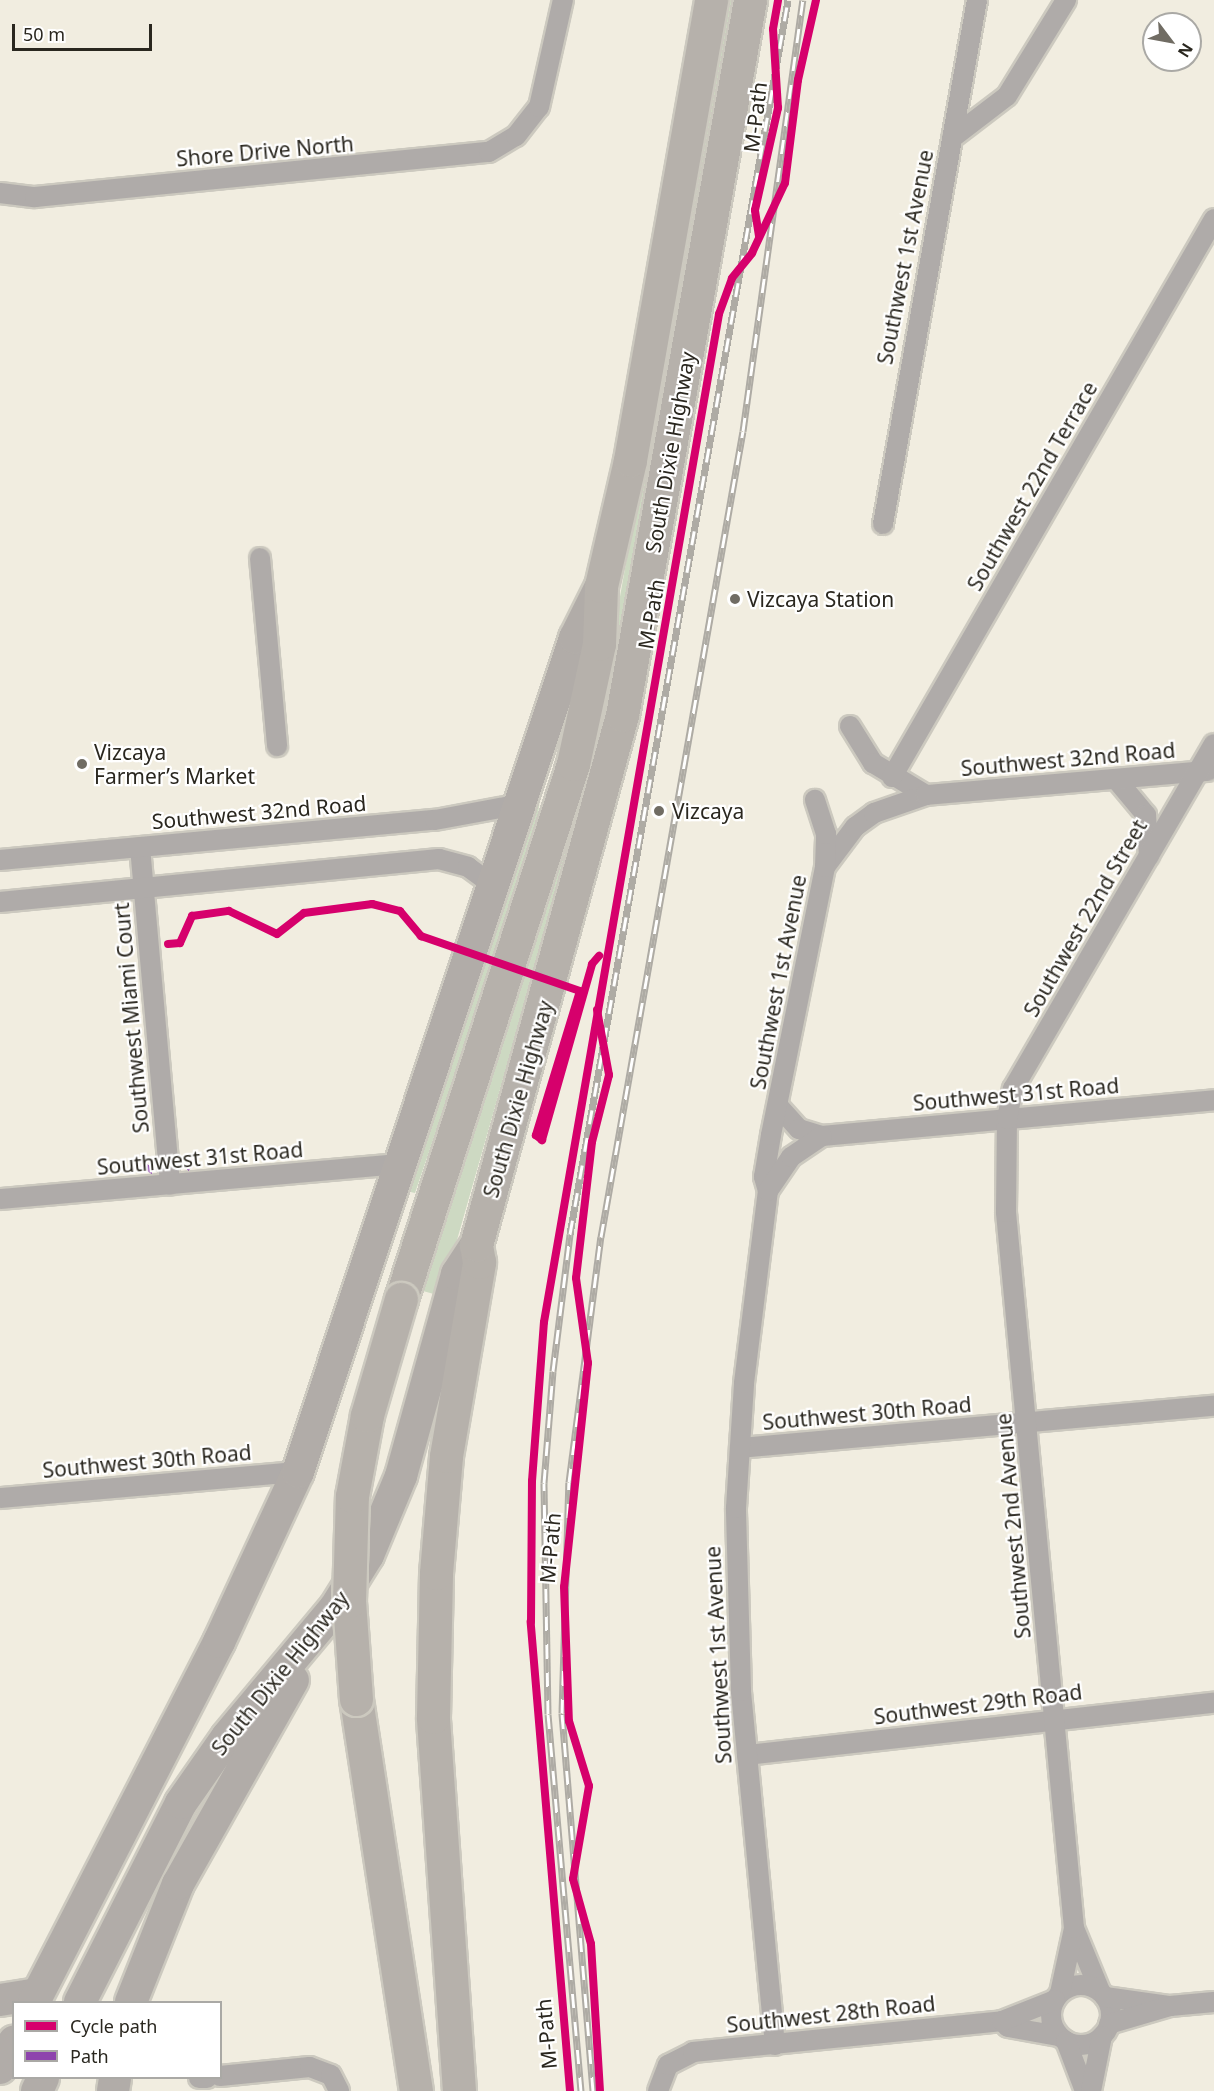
<!DOCTYPE html>
<html>
<head>
<meta charset="utf-8">
<style>
	body { margin:0 }
	#map { position:relative; width:1214px; height:2091px; overflow:hidden; background:#f1ede0; font-family:"Noto Sans",sans-serif }
	div>[style] { position:absolute }
	[style*='--x'] { left:calc(var(--x)*1px); top:calc(var(--y)*1px); width:calc(var(--w)*1px); rotate:calc(var(--a)*1deg) }
	.green>* { inset:0; background:#cdd9c2 }
	.roads { filter:drop-shadow(2px 0 #ccc9bf) drop-shadow(-2px 0 #ccc9bf) drop-shadow(0 2px #ccc9bf) drop-shadow(0 -2px #ccc9bf) }
	.street>* { height:20px; margin:-10px; padding:0 10px; transform-origin:10px; border-radius:10px; background:#afaba9 }
	.street>.ring { margin:-10px; padding:0; box-sizing:content-box; background:none; border:20px solid #afaba9; border-radius:50% }
	.primary>* { height:32px; margin:-16px; padding:0 16px; transform-origin:16px; border-radius:16px; background:#b1aca8 }
	.highway>* { height:33px; margin:-16.5px; padding:0 16.5px; transform-origin:16.5px; border-radius:16.5px; background:#b6b1ab }
	.rail>* { height:7px; margin-top:-3.5px; transform-origin:0; background:repeating-linear-gradient(90deg,#fff 0 14px,#aeaba4 0 28px); box-sizing:border-box; border-block:2px solid #aeaba4 }
	.bridges { filter:drop-shadow(2px 0 #ccc9bf) drop-shadow(-2px 0 #ccc9bf) drop-shadow(0 2px #ccc9bf) drop-shadow(0 -2px #ccc9bf) }
	.highway-bridge>* { height:33px; margin:-16.5px; padding:0 16.5px; transform-origin:16.5px; border-radius:16.5px; background:#b6b1ab }
	.quiet>* { height:6px; margin-top:-3px; transform-origin:0; background:repeating-linear-gradient(90deg,#8e44ad 0 12px,transparent 0 18px) }
	.cycleway>* { height:8px; margin:-4px; padding:0 4px; transform-origin:4px; border-radius:4px; background:#d6006c }
	.dots>* { width:16px; height:16px; translate:-50% -50%; box-sizing:border-box; border:3px solid #fff; border-radius:50% }
	span { translate:-50% -50%; white-space:nowrap; text-align:center; line-height:1.15; -webkit-text-stroke:4.5px #fff; paint-order:stroke }
	.street-label { font-size:21px; color:#2a271f }
	.poi-label { font-size:21px; color:#2a271f }
	.left { translate:0 -50%; text-align:left }
	.legend { position:absolute; left:12px; top:2001px; width:210px; height:78px; box-sizing:border-box; background:#fff; border:2px solid #aaa9a5; margin:0; padding:8px 10px; list-style:none; font-size:18px; color:#2a271f }
	.legend li { display:flex; align-items:center; gap:12px; height:30px }
	.legend b { width:30px; border:2px solid #aaa9a5 }
	.north { position:absolute; left:1142px; top:12px; width:60px; height:60px; box-sizing:border-box; background:#fff; border:2px solid #aaa9a5; border-radius:50%; rotate:122deg; font-size:16px; font-weight:700; line-height:24px; text-align:center; color:#2a271f }
	.north::after { content:''; display:block; margin:auto; width:21px; height:27px; background:#706c63; clip-path:polygon(50% 0,100% 100%,50% 72%,0 100%) }
	.scale { position:absolute; left:12px; top:24px; width:140px; height:27px; box-sizing:border-box; border:3px solid #2a271f; border-top:0; padding-left:8px; font-size:18px; line-height:21px; white-space:nowrap; color:#2a271f; -webkit-text-stroke:4px #fff; paint-order:stroke }
</style>
</head>
<body>
<div id="map">
	<div class="green">
		<div style="clip-path:polygon(726px 0,737px 0,607px 715px,441px 1296px,423px 1291px,561px 858px,605px 681px)"></div>
		<div style="clip-path:polygon(541px 790px,537px 823px,488px 979px,415px 1193px,406px 1191px)"></div>
	</div>
	<div class="roads">
		<div class="street">
			<div style="--x:952;--y:138;--w:69;--a:-37.4"></div>
			<div style="--x:1007;--y:96;--w:113;--a:-58.4"></div>
			<div style="--x:0;--y:193;--w:35;--a:7"></div>
			<div style="--x:35;--y:197;--w:456;--a:-5.7"></div>
			<div style="--x:489;--y:152;--w:31;--a:-31"></div>
			<div style="--x:516;--y:136;--w:37;--a:-52"></div>
			<div style="--x:539;--y:107;--w:110;--a:-77.4"></div>
			<div style="--x:883;--y:524;--w:532;--a:-79.83"></div>
			<div style="--x:260;--y:558;--w:189;--a:84.8"></div>
			<div style="--x:850;--y:726;--w:44;--a:58.1"></div>
			<div style="--x:873;--y:763;--w:62;--a:31.1"></div>
			<div style="--x:892;--y:777;--w:644;--a:-60.01"></div>
			<div style="--x:1116;--y:779;--w:47;--a:50.2"></div>
			<div style="--x:1146;--y:815;--w:41;--a:85.8"></div>
			<div style="--x:140;--y:847;--w:339;--a:84.9"></div>
			<div style="--x:0;--y:860;--w:437;--a:-5.3"></div>
			<div style="--x:435;--y:820;--w:87;--a:-10.5"></div>
			<div style="--x:825;--y:867;--w:50;--a:-53.1"></div>
			<div style="--x:855;--y:827;--w:24;--a:-36"></div>
			<div style="--x:874;--y:813;--w:55;--a:-19.1"></div>
			<div style="--x:926;--y:795;--w:283;--a:-4.9"></div>
			<div style="--x:0;--y:902;--w:441;--a:-5.6"></div>
			<div style="--x:439;--y:859;--w:30;--a:15"></div>
			<div style="--x:468;--y:867;--w:32;--a:36"></div>
			<div style="--x:779;--y:1107;--w:30;--a:48"></div>
			<div style="--x:799;--y:1129;--w:24;--a:17"></div>
			<div style="--x:822;--y:1136;--w:394;--a:-5.2"></div>
			<div style="--x:768;--y:1191;--w:15;--a:-106"></div>
			<div style="--x:764;--y:1177;--w:43;--a:-80.5"></div>
			<div style="--x:771;--y:1135;--w:273;--a:-78.6"></div>
			<div style="--x:825;--y:867;--w:33;--a:-88"></div>
			<div style="--x:826;--y:834;--w:36;--a:-108"></div>
			<div style="--x:0;--y:1199;--w:405;--a:-5"></div>
			<div style="--x:740;--y:1448;--w:476;--a:-5.1"></div>
			<div style="--x:0;--y:1498;--w:299;--a:-5"></div>
			<div style="--x:747;--y:1755;--w:470;--a:-6.4"></div>
			<div style="--x:1074;--y:1928;--w:68;--a:67.6"></div>
			<div class="ring" style="left:1051px;top:1985px;width:40px;height:40px"></div>
			<div style="--x:1060;--y:1993;--w:66;--a:-77.8"></div>
			<div style="--x:1074;--y:1928;--w:719;--a:-95.43"></div>
			<div style="--x:1006;--y:1212;--w:93;--a:-89.4"></div>
			<div style="--x:1007;--y:1119;--w:31;--a:-79"></div>
			<div style="--x:1013;--y:1089;--w:399;--a:-59.8"></div>
			<div style="--x:1105;--y:1997;--w:66;--a:7.9"></div>
			<div style="--x:1170;--y:2006;--w:44;--a:-5.2"></div>
			<div style="--x:1002;--y:2021;--w:8;--a:45"></div>
			<div style="--x:1008;--y:2027;--w:52;--a:10"></div>
			<div style="--x:1109;--y:2024;--w:64;--a:-16.4"></div>
			<div style="--x:1066;--y:2041;--w:53;--a:69.2"></div>
			<div style="--x:775;--y:2045;--w:356;--a:-95.5"></div>
			<div style="--x:741;--y:1691;--w:183;--a:-91.6"></div>
			<div style="--x:736;--y:1508;--w:125;--a:-86.3"></div>
			<div style="--x:744;--y:1383;--w:193;--a:-82.9"></div>
			<div style="--x:768;--y:1191;--w:41;--a:-55.9"></div>
			<div style="--x:791;--y:1157;--w:37;--a:-34"></div>
			<div style="--x:220;--y:2076;--w:90;--a:-5.7"></div>
			<div style="--x:310;--y:2067;--w:22;--a:21"></div>
			<div style="--x:331;--y:2075;--w:18;--a:63"></div>
			<div style="--x:199;--y:2078;--w:8;--a:0"></div>
			<div style="--x:658;--y:2091;--w:28;--a:-69"></div>
			<div style="--x:668;--y:2065;--w:28;--a:-27"></div>
			<div style="--x:693;--y:2052;--w:311;--a:-5.7"></div>
			<div style="--x:1002;--y:2021;--w:57;--a:-21.6"></div>
			<div style="--x:1091;--y:2091;--w:56;--a:-78.7"></div>
		</div>
		<div class="primary">
			<div style="--x:0;--y:2000;--w:38;--a:-9"></div>
			<div style="--x:34;--y:2002;--w:405;--a:-62.8"></div>
			<div style="--x:219;--y:1642;--w:187;--a:-65.1"></div>
			<div style="--x:298;--y:1472;--w:879;--a:-71.63"></div>
			<div style="--x:575;--y:638;--w:58;--a:-63.4"></div>
			<div style="--x:80;--y:2002;--w:223;--a:-63.1"></div>
			<div style="--x:181;--y:1803;--w:80;--a:-55.1"></div>
			<div style="--x:227;--y:1737;--w:168;--a:-50.1"></div>
			<div style="--x:335;--y:1608;--w:62;--a:-58.1"></div>
			<div style="--x:368;--y:1555;--w:86;--a:-67.3"></div>
			<div style="--x:401;--y:1476;--w:210;--a:-74.5"></div>
			<div style="--x:457;--y:1274;--w:35;--a:-57"></div>
			<div style="--x:131;--y:2002;--w:127;--a:-68.3"></div>
			<div style="--x:178;--y:1884;--w:234;--a:-60.6"></div>
			<div style="--x:0;--y:2068;--w:30;--a:-62"></div>
			<div style="--x:37;--y:2091;--w:14;--a:-65"></div>
			<div style="--x:113;--y:2091;--w:13;--a:-81"></div>
		</div>
		<div class="highway">
			<div style="--x:401;--y:1299;--w:562;--a:-72.18"></div>
			<div style="--x:573;--y:764;--w:123;--a:-77.8"></div>
			<div style="--x:599;--y:644;--w:58;--a:-88"></div>
			<div style="--x:601;--y:586;--w:129;--a:-77"></div>
			<div style="--x:630;--y:460;--w:467;--a:-80"></div>
			<div style="--x:356;--y:1699;--w:397;--a:81.3"></div>
			<div style="--x:459;--y:2091;--w:375;--a:-94"></div>
			<div style="--x:433;--y:1717;--w:144;--a:-88.8"></div>
			<div style="--x:436;--y:1573;--w:117;--a:-85.1"></div>
			<div style="--x:446;--y:1456;--w:197;--a:-80.3"></div>
			<div style="--x:479;--y:1262;--w:17;--a:-100"></div>
			<div style="--x:476;--y:1245;--w:550;--a:-74.6"></div>
			<div style="--x:622;--y:715;--w:726;--a:-79.85"></div>
		</div>
	</div>
	<div class="rail">
		<div style="--x:581;--y:2091;--w:378;--a:-95"></div>
		<div style="--x:548;--y:1714;--w:231;--a:-91"></div>
		<div style="--x:544;--y:1483;--w:112;--a:-85.4"></div>
		<div style="--x:553;--y:1371;--w:138;--a:-82.9"></div>
		<div style="--x:570;--y:1234;--w:1253;--a:-79.98"></div>
		<div style="--x:593;--y:2091;--w:379;--a:-94.7"></div>
		<div style="--x:562;--y:1713;--w:231;--a:-88.3"></div>
		<div style="--x:569;--y:1482;--w:247;--a:-82.6"></div>
		<div style="--x:601;--y:1237;--w:818;--a:-80.01"></div>
		<div style="--x:743;--y:431;--w:435;--a:-82.1"></div>
	</div>
	<div class="bridges">
		<div class="highway-bridge">
			<div style="--x:356;--y:1699;--w:98;--a:-94.1"></div>
			<div style="--x:349;--y:1601;--w:105;--a:-88.4"></div>
			<div style="--x:352;--y:1496;--w:82;--a:-79.5"></div>
			<div style="--x:367;--y:1415;--w:121;--a:-73.7"></div>
		</div>
	</div>
	<div class="quiet">
		<div style="--x:143;--y:1165;--w:15;--a:32"></div>
		<div style="--x:186;--y:1169;--w:14;--a:-51"></div>
	</div>
	<div class="cycleway">
		<div style="--x:759;--y:236;--w:26;--a:-99"></div>
		<div style="--x:755;--y:210;--w:105;--a:-77.3"></div>
		<div style="--x:778;--y:108;--w:79;--a:-93.6"></div>
		<div style="--x:773;--y:29;--w:29;--a:-80"></div>
		<div style="--x:168;--y:944;--w:12;--a:-5"></div>
		<div style="--x:180;--y:943;--w:30;--a:-66"></div>
		<div style="--x:192;--y:916;--w:37;--a:-8"></div>
		<div style="--x:229;--y:911;--w:53;--a:25.6"></div>
		<div style="--x:277;--y:934;--w:34;--a:-38"></div>
		<div style="--x:304;--y:913;--w:69;--a:-7.5"></div>
		<div style="--x:372;--y:904;--w:29;--a:14"></div>
		<div style="--x:400;--y:911;--w:33;--a:50"></div>
		<div style="--x:421;--y:936;--w:168;--a:19.1"></div>
		<div style="--x:580;--y:991;--w:151;--a:107"></div>
		<div style="--x:536;--y:1135;--w:8;--a:40"></div>
		<div style="--x:542;--y:1140;--w:183;--a:-74.1"></div>
		<div style="--x:592;--y:964;--w:11;--a:-49"></div>
		<div style="--x:597;--y:1010;--w:66;--a:79.5"></div>
		<div style="--x:609;--y:1075;--w:69;--a:104.2"></div>
		<div style="--x:592;--y:1142;--w:137;--a:96.7"></div>
		<div style="--x:576;--y:1278;--w:86;--a:82"></div>
		<div style="--x:588;--y:1363;--w:225;--a:96.1"></div>
		<div style="--x:564;--y:1587;--w:134;--a:87.9"></div>
		<div style="--x:569;--y:1721;--w:68;--a:72.9"></div>
		<div style="--x:589;--y:1786;--w:94;--a:99.8"></div>
		<div style="--x:573;--y:1879;--w:67;--a:74.5"></div>
		<div style="--x:591;--y:1944;--w:147;--a:86.5"></div>
		<div style="--x:570;--y:2091;--w:471;--a:-94.8"></div>
		<div style="--x:531;--y:1622;--w:141;--a:-89.6"></div>
		<div style="--x:532;--y:1481;--w:159;--a:-85.7"></div>
		<div style="--x:544;--y:1322;--w:1023;--a:-80.15"></div>
		<div style="--x:719;--y:314;--w:38;--a:-70"></div>
		<div style="--x:732;--y:278;--w:32;--a:-51"></div>
		<div style="--x:752;--y:253;--w:77;--a:-64.8"></div>
		<div style="--x:785;--y:183;--w:104;--a:-82.8"></div>
		<div style="--x:798;--y:80;--w:82;--a:-77.3"></div>
	</div>
	<div class="dots">
		<div style="left:735px;top:599px;background:#706c63"></div>
		<div style="left:82px;top:764px;background:#706c63"></div>
		<div style="left:659px;top:811px;background:#706c63"></div>
	</div>
	<div class="street-label">
		<span style="left:755px;top:117px;rotate:-83deg">M-Path</span>
		<span style="left:265px;top:151px;rotate:-5deg">Shore Drive North</span>
		<span style="left:905px;top:257px;rotate:-79deg">Southwest 1st Avenue</span>
		<span style="left:670px;top:452px;rotate:-80deg">South Dixie Highway</span>
		<span style="left:1032px;top:486px;rotate:-60deg">Southwest 22nd Terrace</span>
		<span style="left:651px;top:614px;rotate:-80deg">M-Path</span>
		<span style="left:1068px;top:759px;rotate:-5deg">Southwest 32nd Road</span>
		<span style="left:259px;top:812px;rotate:-5deg">Southwest 32nd Road</span>
		<span style="left:1085px;top:918px;rotate:-60deg">Southwest 22nd Street</span>
		<span style="left:778px;top:982px;rotate:-79deg">Southwest 1st Avenue</span>
		<span style="left:131px;top:1018px;rotate:-95deg">Southwest Miami Court</span>
		<span style="left:1016px;top:1094px;rotate:-5deg">Southwest 31st Road</span>
		<span style="left:518px;top:1099px;rotate:-74deg">South Dixie Highway</span>
		<span style="left:200px;top:1158px;rotate:-5deg">Southwest 31st Road</span>
		<span style="left:867px;top:1413px;rotate:-5deg">Southwest 30th Road</span>
		<span style="left:147px;top:1461px;rotate:-5deg">Southwest 30th Road</span>
		<span style="left:1013px;top:1526px;rotate:-95deg">Southwest 2nd Avenue</span>
		<span style="left:550px;top:1548px;rotate:-85deg">M-Path</span>
		<span style="left:718px;top:1655px;rotate:-93deg">Southwest 1st Avenue</span>
		<span style="left:280px;top:1673px;rotate:-51deg">South Dixie Highway</span>
		<span style="left:978px;top:1704px;rotate:-7deg">Southwest 29th Road</span>
		<span style="left:831px;top:2014px;rotate:-6deg">Southwest 28th Road</span>
		<span style="left:546px;top:2034px;rotate:-95deg">M-Path</span>
	</div>
	<div class="poi-label">
		<span class="left" style="left:747px;top:599px">Vizcaya Station</span>
		<span class="left" style="left:94px;top:764px">Vizcaya<br>Farmer’s Market</span>
		<span class="left" style="left:672px;top:811px">Vizcaya</span>
	</div>
	<ul class="legend">
	<li><b style="height:8px;background:#d6006c"></b>Cycle path</li>
	<li><b style="height:8px;background:#8e44ad"></b>Path</li>
	</ul>
	<div class="north">N</div>
	<div class="scale">50 m</div>
</div>
</body>
</html>
